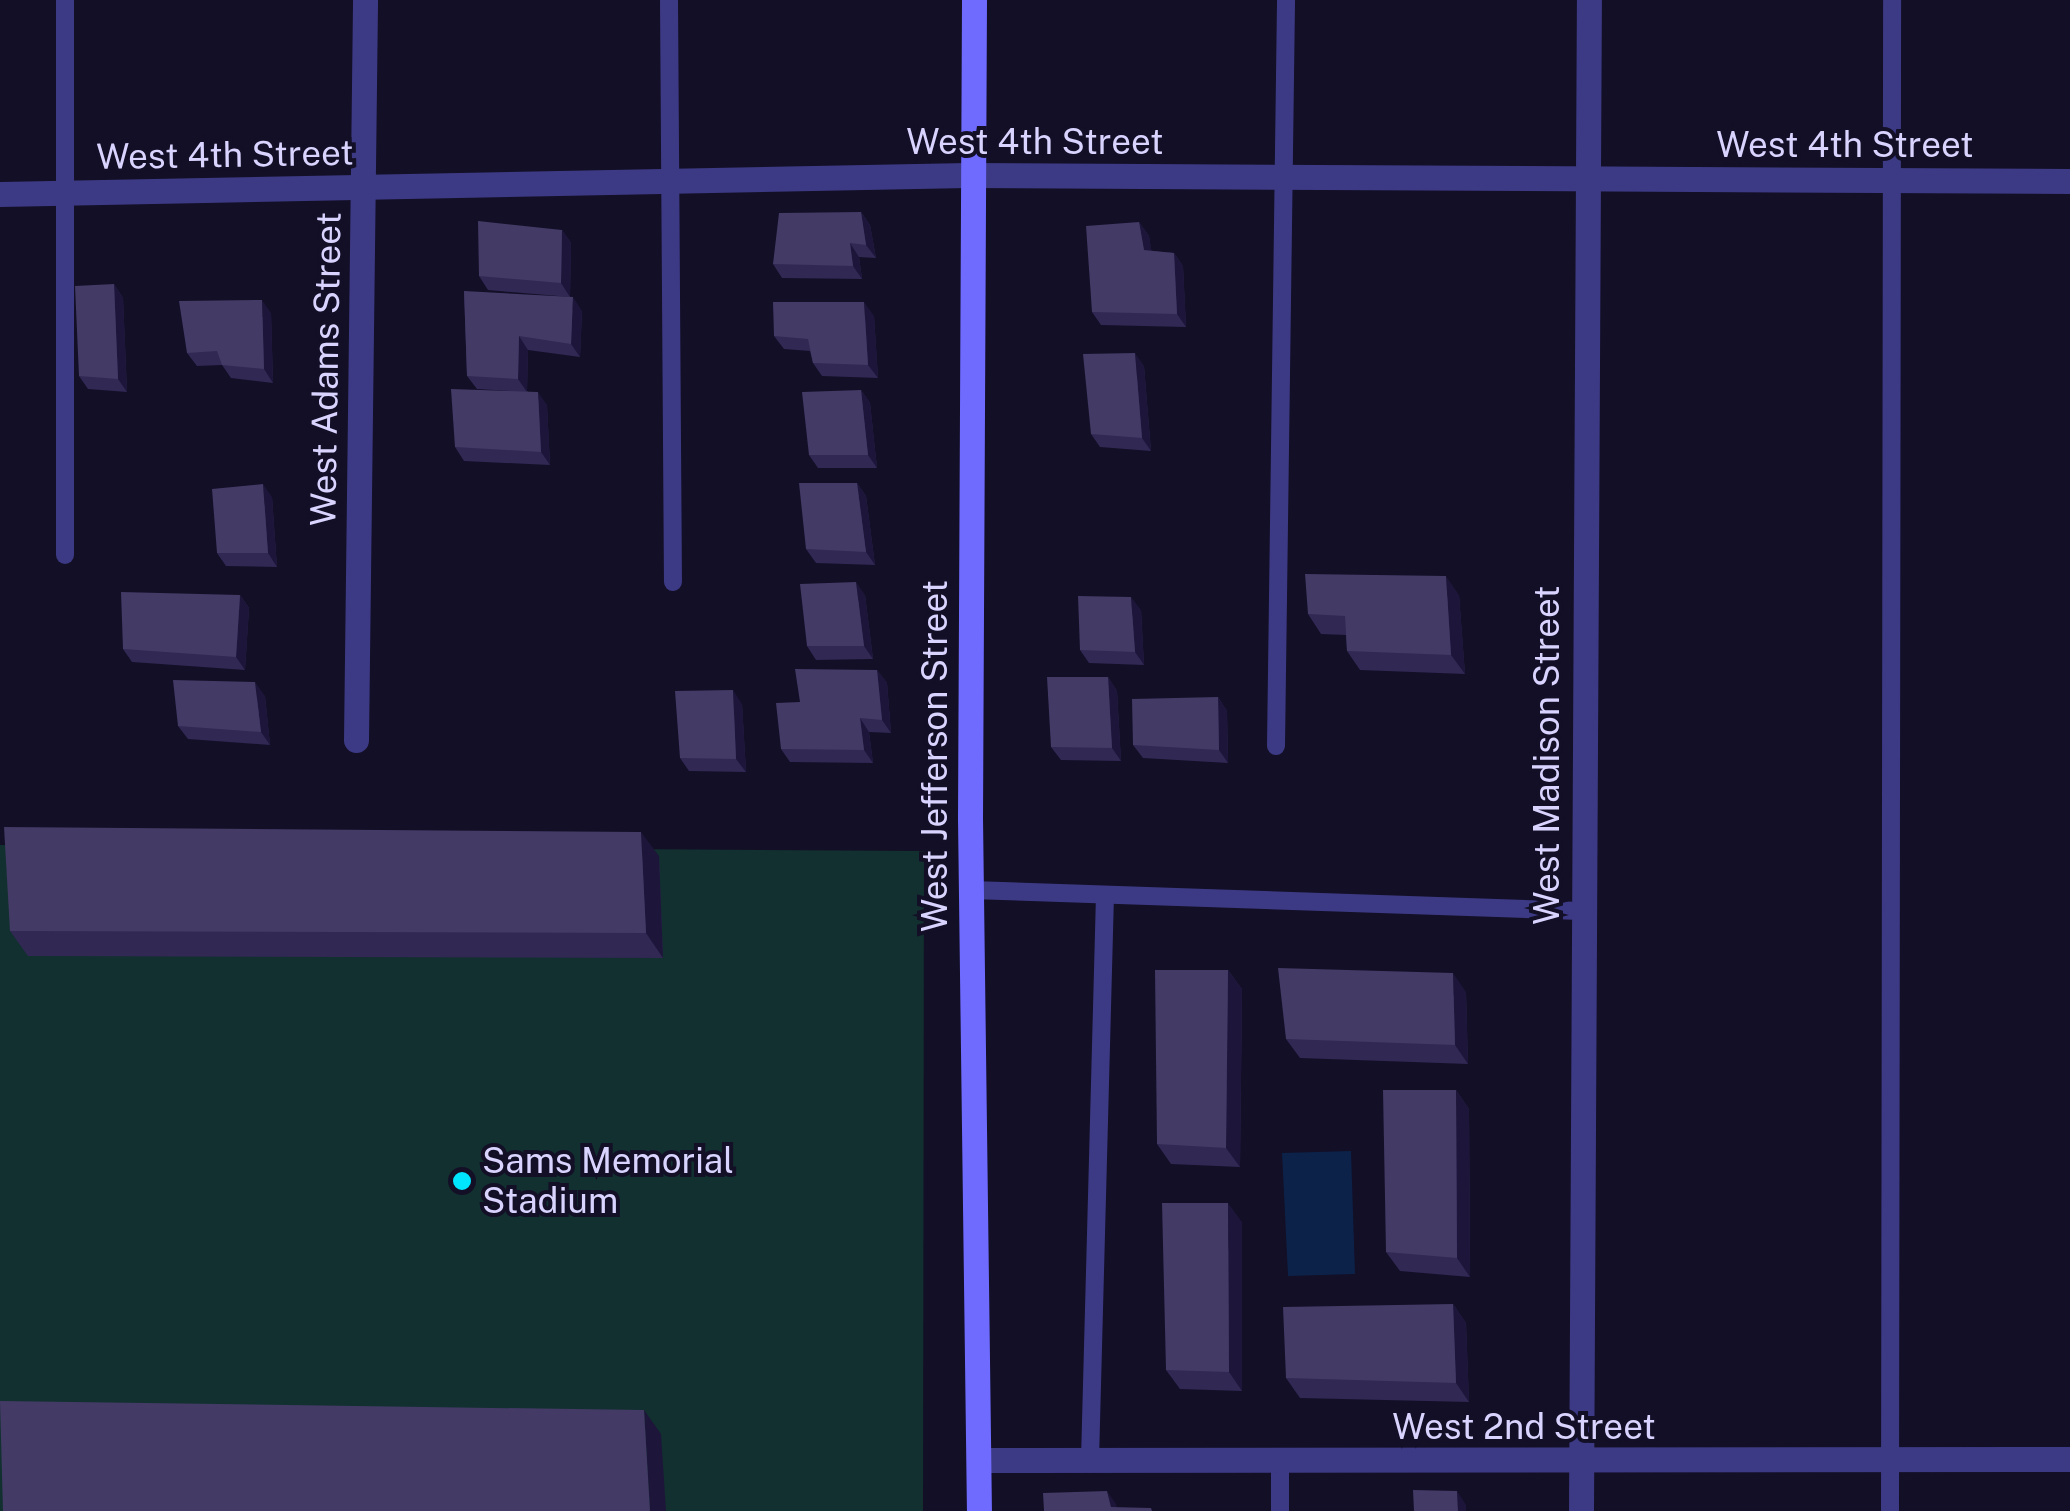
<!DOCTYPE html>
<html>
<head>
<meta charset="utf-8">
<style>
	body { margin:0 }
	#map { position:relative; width:2070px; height:1511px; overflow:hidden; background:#130f26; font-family:"Public Sans",sans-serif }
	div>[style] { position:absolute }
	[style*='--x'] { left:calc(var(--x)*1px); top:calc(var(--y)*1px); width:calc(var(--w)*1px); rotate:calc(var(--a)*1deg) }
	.green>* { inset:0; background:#12302f }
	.water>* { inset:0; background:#0c2248 }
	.lane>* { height:18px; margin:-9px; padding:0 9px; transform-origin:9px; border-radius:9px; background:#3d3a85 }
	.street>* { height:25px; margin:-12.5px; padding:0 12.5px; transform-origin:12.5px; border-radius:12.5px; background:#3d3a85 }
	.secondary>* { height:25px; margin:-12.5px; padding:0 12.5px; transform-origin:12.5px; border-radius:12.5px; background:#6f6bff }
	.wall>* { inset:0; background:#312854 }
	.shaded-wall>* { inset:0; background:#1d163a }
	.building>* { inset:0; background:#433a66 }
	.dots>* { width:28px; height:28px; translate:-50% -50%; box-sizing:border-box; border:5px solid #130f26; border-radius:50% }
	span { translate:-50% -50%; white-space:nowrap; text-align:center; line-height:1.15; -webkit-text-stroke:8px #130f26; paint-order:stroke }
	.street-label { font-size:35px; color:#d9d4ff }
	.poi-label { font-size:35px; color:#d9d4ff }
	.left { translate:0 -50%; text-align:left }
</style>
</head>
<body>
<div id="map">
	<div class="green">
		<div style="clip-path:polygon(0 845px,924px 851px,923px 1511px,0 1511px)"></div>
	</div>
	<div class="water">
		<div style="clip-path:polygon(1351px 1151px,1355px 1274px,1288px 1276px,1282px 1153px)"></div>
	</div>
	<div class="lane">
		<div style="--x:65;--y:0;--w:555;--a:90"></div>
		<div style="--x:669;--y:0;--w:582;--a:89.61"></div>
		<div style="--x:1276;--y:746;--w:746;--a:-89.23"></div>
		<div style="--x:971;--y:890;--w:610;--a:1.97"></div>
		<div style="--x:1090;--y:1460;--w:565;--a:-88.48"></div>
		<div style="--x:1280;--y:1511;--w:50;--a:-90"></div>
		<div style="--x:1890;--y:1511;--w:1511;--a:-89.92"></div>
	</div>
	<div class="street">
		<div style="--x:0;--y:194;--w:968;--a:-1.12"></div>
		<div style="--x:968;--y:175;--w:1102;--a:0.31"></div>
		<div style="--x:356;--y:740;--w:740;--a:-89.3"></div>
		<div style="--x:979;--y:1460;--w:1091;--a:-0.05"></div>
		<div style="--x:1581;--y:1511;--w:1511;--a:-89.7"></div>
	</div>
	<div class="secondary">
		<div style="--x:974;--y:0;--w:818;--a:90.28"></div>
		<div style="--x:970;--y:818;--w:693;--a:89.26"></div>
	</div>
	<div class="wall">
		<div style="clip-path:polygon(861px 212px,870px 225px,876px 258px,859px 257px,862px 279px,782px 278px,773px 264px)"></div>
		<div style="clip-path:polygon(1139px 222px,1149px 236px,1151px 251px,1174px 253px,1183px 266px,1186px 327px,1101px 325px,1092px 312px)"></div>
		<div style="clip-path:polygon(562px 230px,571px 243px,570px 297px,488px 290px,479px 276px)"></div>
		<div style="clip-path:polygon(114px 284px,123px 298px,127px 392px,88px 389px,79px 376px)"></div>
		<div style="clip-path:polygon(464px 291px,582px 311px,580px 357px,528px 350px,527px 391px,547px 405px,550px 465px,464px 461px,455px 447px,510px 391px,477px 389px,467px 376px)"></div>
		<div style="clip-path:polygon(271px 313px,273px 383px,231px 378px,222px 365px,197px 366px,187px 353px)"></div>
		<div style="clip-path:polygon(874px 316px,878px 378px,822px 376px,813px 363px,810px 351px,784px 349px,774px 336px)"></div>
		<div style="clip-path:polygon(1144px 366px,1151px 451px,1100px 447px,1091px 434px)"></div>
		<div style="clip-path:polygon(861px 390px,870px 403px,877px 468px,818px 468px,809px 455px)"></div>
		<div style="clip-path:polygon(857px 483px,866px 496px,875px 565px,816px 563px,806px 549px)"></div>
		<div style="clip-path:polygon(272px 497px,277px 567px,226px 566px,217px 553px)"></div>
		<div style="clip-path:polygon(240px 595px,249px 608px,245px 670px,132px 662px,123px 649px)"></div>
		<div style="clip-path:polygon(865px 595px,873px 659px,816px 660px,807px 646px)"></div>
		<div style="clip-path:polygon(1459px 595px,1465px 674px,1360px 670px,1347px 651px,1346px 635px,1321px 634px,1308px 614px)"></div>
		<div style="clip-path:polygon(1141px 610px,1144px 665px,1089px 663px,1080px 650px)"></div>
		<div style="clip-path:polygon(877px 670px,887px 683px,891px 733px,869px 732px,873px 763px,790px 762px,781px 749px,800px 702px)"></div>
		<div style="clip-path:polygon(1108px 677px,1117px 691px,1121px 761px,1061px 760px,1051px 747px)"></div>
		<div style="clip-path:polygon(265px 696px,270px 745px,188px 739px,178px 726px)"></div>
		<div style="clip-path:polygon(1218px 697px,1227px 711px,1228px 763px,1143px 758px,1133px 745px)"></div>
		<div style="clip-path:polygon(742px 704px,746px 772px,689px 771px,680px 758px)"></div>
		<div style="clip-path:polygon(659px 856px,663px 958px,28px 956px,10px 931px)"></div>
		<div style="clip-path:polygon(1228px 970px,1242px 989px,1240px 1167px,1171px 1164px,1157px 1144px)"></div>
		<div style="clip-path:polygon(1466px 992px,1468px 1064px,1300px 1058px,1286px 1039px)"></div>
		<div style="clip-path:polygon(1456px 1090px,1469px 1109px,1470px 1277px,1400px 1271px,1386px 1252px)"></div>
		<div style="clip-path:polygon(1242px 1222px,1242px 1391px,1180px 1389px,1166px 1370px)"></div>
		<div style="clip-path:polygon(1453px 1304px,1466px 1323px,1469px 1402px,1300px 1398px,1286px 1378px)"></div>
	</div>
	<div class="shaded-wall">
		<div style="clip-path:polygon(861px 212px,870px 225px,876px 258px,866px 245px)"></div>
		<div style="clip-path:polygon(1139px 222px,1149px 236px,1154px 264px,1144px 250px)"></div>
		<div style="clip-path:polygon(562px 230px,571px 243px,570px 297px,561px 283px)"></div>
		<div style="clip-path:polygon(850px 243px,859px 257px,862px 279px,853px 266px)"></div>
		<div style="clip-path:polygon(1174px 253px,1183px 266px,1186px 327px,1177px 314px)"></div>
		<div style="clip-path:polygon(114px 284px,123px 298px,127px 392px,118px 379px)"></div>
		<div style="clip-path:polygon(573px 297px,582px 311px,580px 357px,571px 344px)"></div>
		<div style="clip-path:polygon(262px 300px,271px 313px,273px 383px,264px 369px)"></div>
		<div style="clip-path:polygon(864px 302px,874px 316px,878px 378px,868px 365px)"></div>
		<div style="clip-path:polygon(519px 336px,528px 350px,527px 392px,518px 379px)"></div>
		<div style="clip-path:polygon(1135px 353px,1144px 366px,1151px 451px,1142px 438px)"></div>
		<div style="clip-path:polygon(861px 390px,870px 403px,877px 468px,868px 455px)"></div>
		<div style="clip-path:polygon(538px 392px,547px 405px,550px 465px,541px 452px)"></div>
		<div style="clip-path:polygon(857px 483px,866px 496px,875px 565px,866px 552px)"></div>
		<div style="clip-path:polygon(263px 484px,272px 497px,277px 567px,268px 553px)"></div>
		<div style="clip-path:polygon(1446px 576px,1459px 595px,1465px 674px,1451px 655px)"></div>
		<div style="clip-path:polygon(856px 582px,865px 595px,873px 659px,864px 646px)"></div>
		<div style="clip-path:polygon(240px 595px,249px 608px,245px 670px,236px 657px)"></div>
		<div style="clip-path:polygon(1131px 597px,1141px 610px,1144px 665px,1135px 652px)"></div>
		<div style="clip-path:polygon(877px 670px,887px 683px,891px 733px,882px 720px)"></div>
		<div style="clip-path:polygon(1108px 677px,1117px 691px,1121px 761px,1112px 748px)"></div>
		<div style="clip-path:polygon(255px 682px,265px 696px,270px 745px,261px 732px)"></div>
		<div style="clip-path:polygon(733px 690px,742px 704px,746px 772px,736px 759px)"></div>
		<div style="clip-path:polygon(1218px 697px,1227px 711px,1228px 763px,1219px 750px)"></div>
		<div style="clip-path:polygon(860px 718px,869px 732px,873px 763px,864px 750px)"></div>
		<div style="clip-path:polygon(641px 832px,659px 856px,663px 958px,646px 933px)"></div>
		<div style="clip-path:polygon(1228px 970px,1242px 989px,1240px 1167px,1226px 1148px)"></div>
		<div style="clip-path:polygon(1453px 973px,1466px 992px,1468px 1064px,1455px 1045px)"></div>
		<div style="clip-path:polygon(1456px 1090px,1469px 1109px,1470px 1277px,1457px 1258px)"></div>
		<div style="clip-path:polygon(1228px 1203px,1242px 1222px,1242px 1391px,1229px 1372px)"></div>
		<div style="clip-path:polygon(1453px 1304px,1466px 1323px,1469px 1402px,1456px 1383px)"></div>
		<div style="clip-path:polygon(644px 1410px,661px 1434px,666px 1511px,650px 1511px)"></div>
		<div style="clip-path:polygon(1107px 1491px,1116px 1504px,1118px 1511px,1111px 1507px)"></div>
		<div style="clip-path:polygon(1457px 1491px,1466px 1505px,1466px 1511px,1458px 1511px)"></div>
	</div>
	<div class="building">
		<div style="clip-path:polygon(861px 212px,866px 245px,850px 243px,853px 266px,773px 264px,779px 213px)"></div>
		<div style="clip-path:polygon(478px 221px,562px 230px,561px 283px,479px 276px)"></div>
		<div style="clip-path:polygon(1139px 222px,1144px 250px,1174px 253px,1177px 314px,1092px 312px,1086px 226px)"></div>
		<div style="clip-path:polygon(114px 284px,118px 379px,79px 376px,75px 286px)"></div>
		<div style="clip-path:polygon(464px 291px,573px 297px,571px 344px,519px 336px,518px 379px,467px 376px)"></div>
		<div style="clip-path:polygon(262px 300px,264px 369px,222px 365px,217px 351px,187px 353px,179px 301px)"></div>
		<div style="clip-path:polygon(773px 302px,864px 302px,868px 365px,813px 363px,808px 339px,774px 336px)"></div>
		<div style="clip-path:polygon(1135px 353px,1142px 438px,1091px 434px,1083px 354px)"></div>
		<div style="clip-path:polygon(451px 389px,538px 392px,541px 452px,455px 447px)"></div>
		<div style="clip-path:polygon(861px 390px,868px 455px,809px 455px,802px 392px)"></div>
		<div style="clip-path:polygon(799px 483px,857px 483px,866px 552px,806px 549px)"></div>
		<div style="clip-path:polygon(263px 484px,268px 553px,217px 553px,212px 489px)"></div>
		<div style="clip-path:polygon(1305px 574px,1446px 576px,1451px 655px,1347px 651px,1345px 616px,1308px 614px)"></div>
		<div style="clip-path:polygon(856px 582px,864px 646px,807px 646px,800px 584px)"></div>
		<div style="clip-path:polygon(121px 592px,240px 595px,236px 657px,123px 649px)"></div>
		<div style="clip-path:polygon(1078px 596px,1131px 597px,1135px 652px,1080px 650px)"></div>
		<div style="clip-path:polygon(795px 669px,877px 670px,882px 720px,860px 718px,864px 750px,781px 749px,776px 703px,800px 702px)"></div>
		<div style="clip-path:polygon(1047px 677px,1108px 677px,1112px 748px,1051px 747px)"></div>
		<div style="clip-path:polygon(173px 680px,255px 682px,261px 732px,178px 726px)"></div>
		<div style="clip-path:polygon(733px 690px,736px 759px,680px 758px,675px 691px)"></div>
		<div style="clip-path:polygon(1218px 697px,1219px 750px,1133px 745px,1132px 699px)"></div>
		<div style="clip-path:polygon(4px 827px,641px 832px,646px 933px,10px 931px)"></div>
		<div style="clip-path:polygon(1278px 968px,1453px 973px,1455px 1045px,1286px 1039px)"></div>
		<div style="clip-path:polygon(1155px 970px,1228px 970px,1226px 1148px,1157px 1144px)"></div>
		<div style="clip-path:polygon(1383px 1090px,1456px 1090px,1457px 1258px,1386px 1252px)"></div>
		<div style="clip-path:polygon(1162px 1203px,1228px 1203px,1229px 1372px,1166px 1370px)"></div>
		<div style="clip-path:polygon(1453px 1304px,1456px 1383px,1286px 1378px,1283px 1307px)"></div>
		<div style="clip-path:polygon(0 1401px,644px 1410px,650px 1511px,3px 1511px)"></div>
		<div style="clip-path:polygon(1413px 1490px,1457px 1491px,1458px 1511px,1414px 1511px)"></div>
		<div style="clip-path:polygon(1107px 1491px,1111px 1507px,1151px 1508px,1152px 1511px,1044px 1511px,1043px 1493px)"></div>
	</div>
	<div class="dots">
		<div style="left:462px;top:1181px;background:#00e5ff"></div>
	</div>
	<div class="street-label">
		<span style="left:1035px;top:142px">West 4th Street</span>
		<span style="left:1845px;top:145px">West 4th Street</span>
		<span style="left:225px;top:155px;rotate:-1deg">West 4th Street</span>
		<span style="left:326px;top:369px;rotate:-89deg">West Adams Street</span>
		<span style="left:1547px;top:755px;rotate:-90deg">West Madison Street</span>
		<span style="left:935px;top:756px;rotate:-90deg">West Jefferson Street</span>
		<span style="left:1524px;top:1427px">West 2nd Street</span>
	</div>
	<div class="poi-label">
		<span class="left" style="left:482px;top:1181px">Sams Memorial<br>Stadium</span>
	</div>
</div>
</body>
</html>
